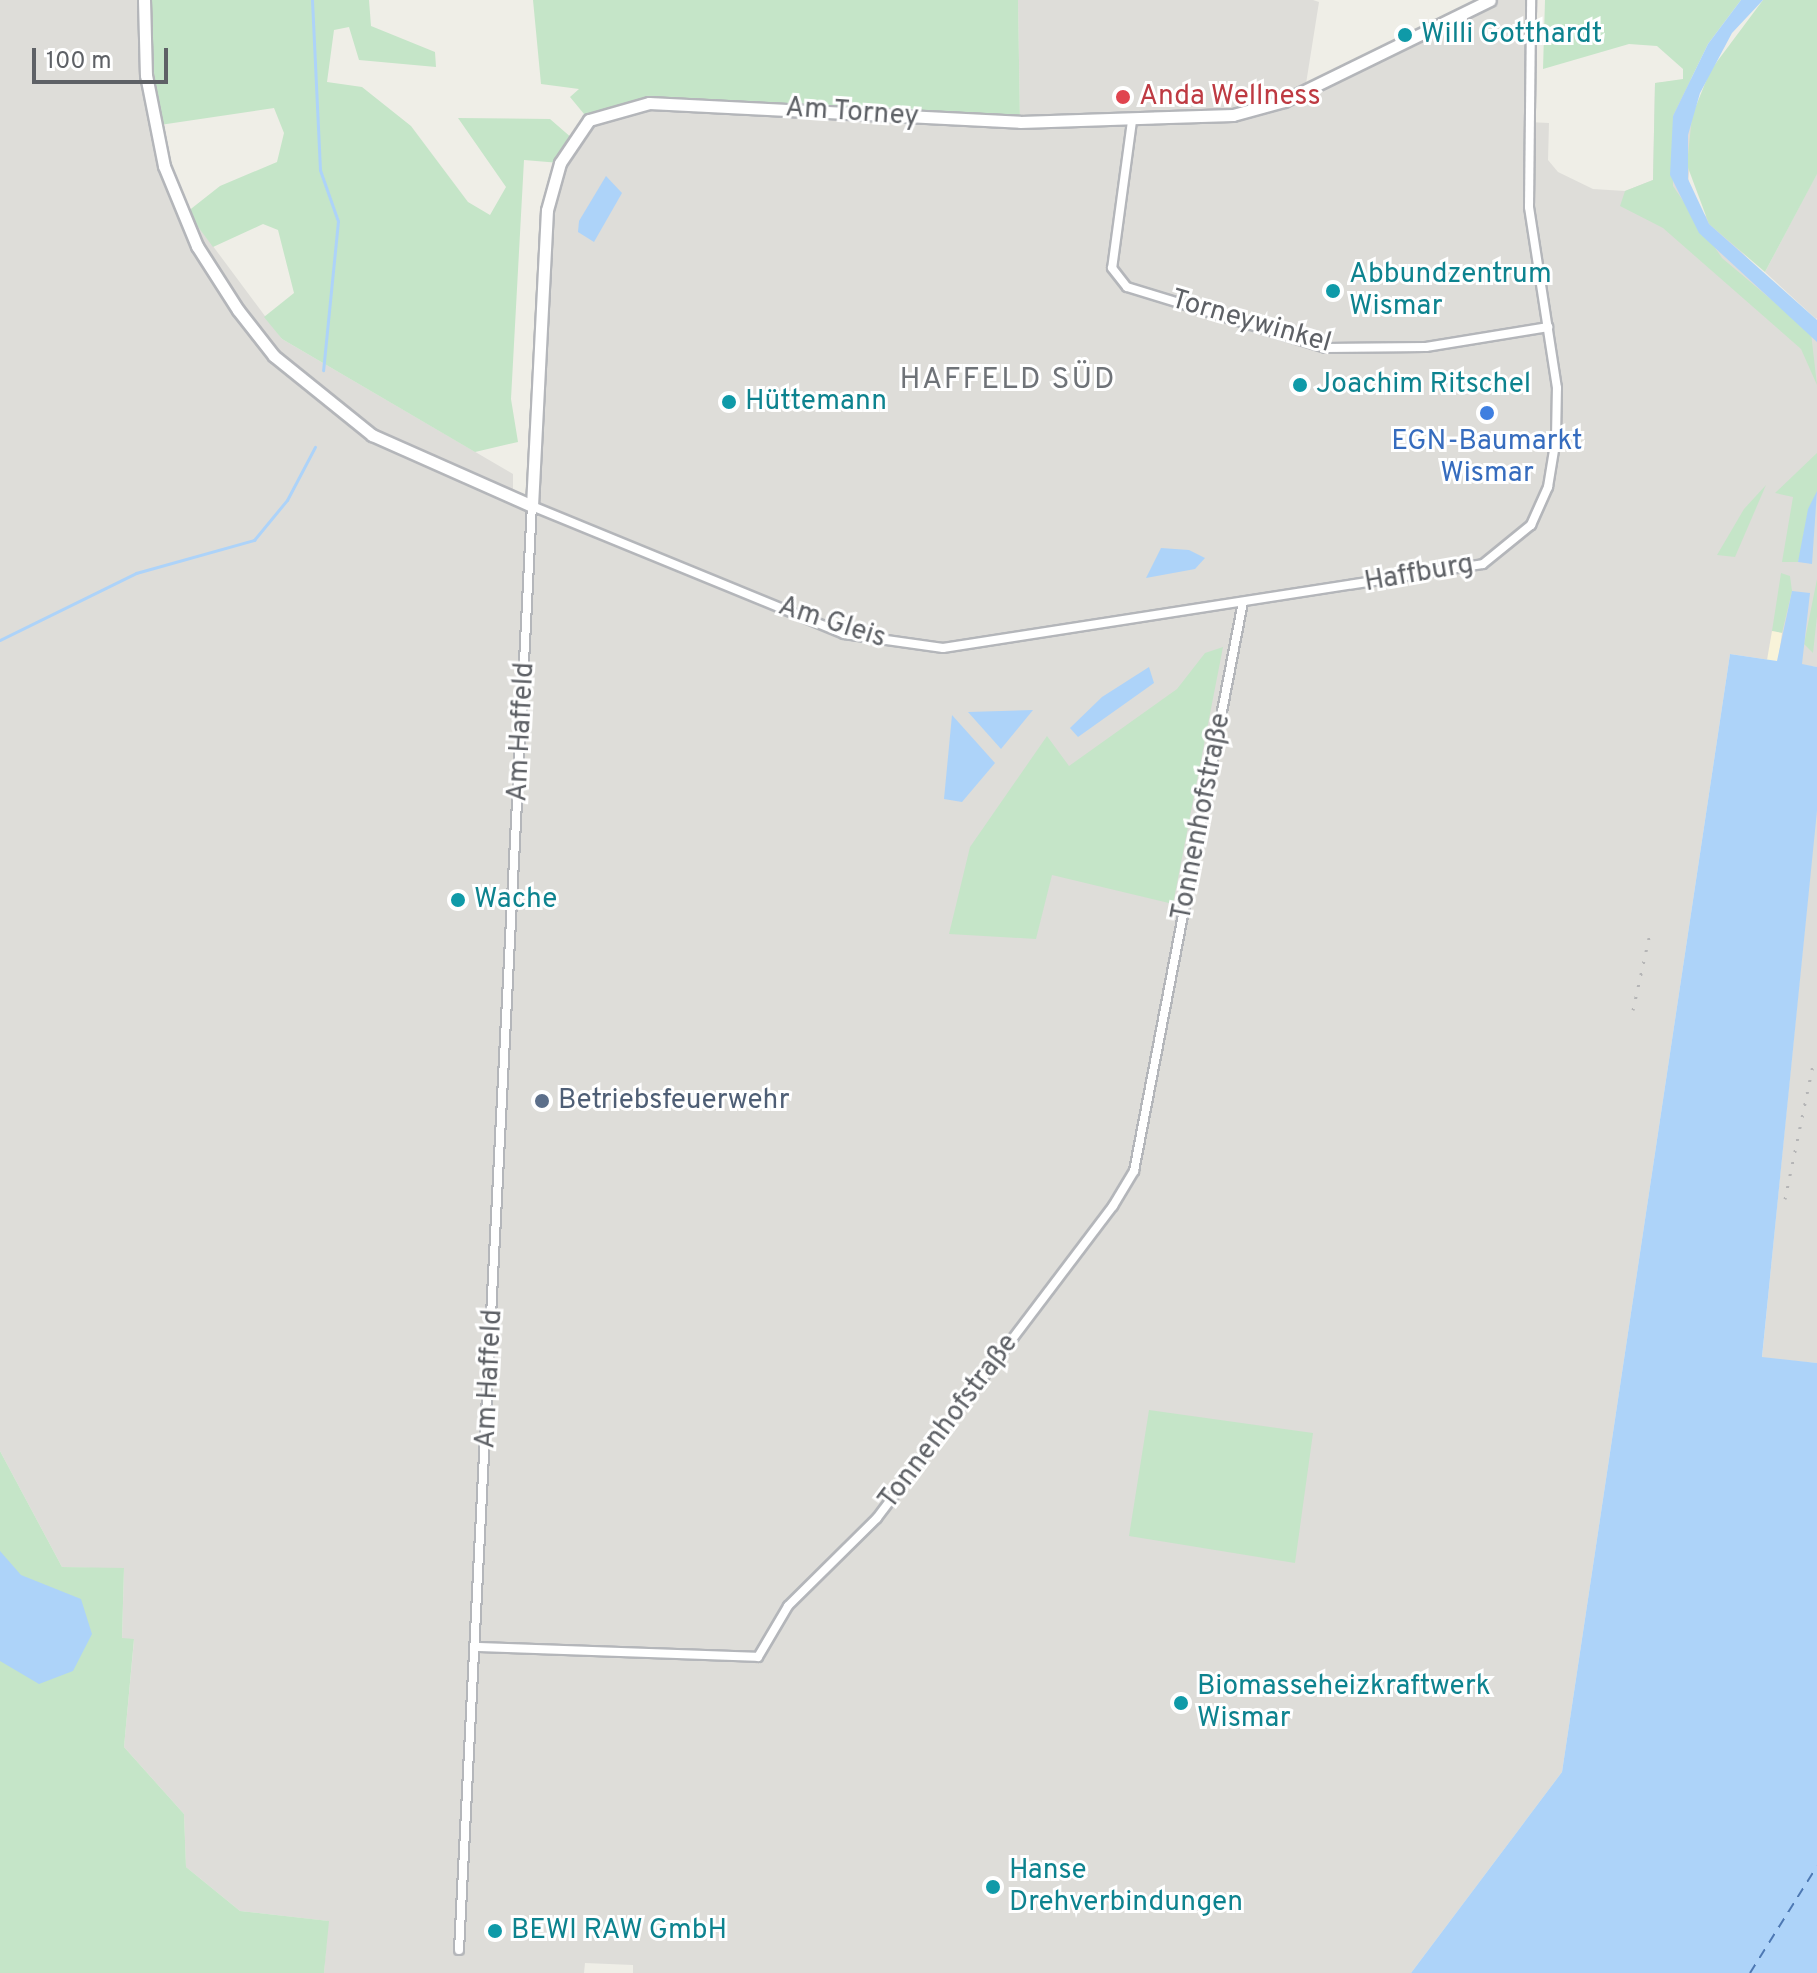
<!DOCTYPE html>
<html>
<head>
<meta charset="utf-8">
<style>
	body { margin:0 }
	#map { position:relative; width:1817px; height:1973px; overflow:hidden; background:#efeee7; font-family:Overpass,sans-serif }
	div>[style] { position:absolute }
	[style*='--x'] { left:calc(var(--x)*1px); top:calc(var(--y)*1px); width:calc(var(--w)*1px); rotate:calc(var(--a)*1deg) }
	.industrial>* { inset:0; background:#deddd9 }
	.green>* { inset:0; background:#c5e5c8 }
	.sand>* { inset:0; background:#f8f3d9 }
	.water>* { inset:0; background:#add3f9 }
	.stream>* { height:3px; margin:-1.5px; padding:0 1.5px; transform-origin:1.5px; border-radius:1.5px; background:#add3f9 }
	.ferry>* { height:2px; margin-top:-1px; transform-origin:0; background:repeating-linear-gradient(90deg,#4d78b3 0 10px,transparent 0 18px) }
	.roads { filter:drop-shadow(2px 0 #b4b6ba) drop-shadow(-2px 0 #b4b6ba) drop-shadow(0 2px #b4b6ba) drop-shadow(0 -2px #b4b6ba) }
	.street>* { height:8px; margin:-4px; padding:0 4px; transform-origin:4px; border-radius:4px; background:#fff }
	.secondary>* { height:11px; margin:-5.5px; padding:0 5.5px; transform-origin:5.5px; border-radius:5.5px; background:#fff }
	.rail>* { height:3px; margin-top:-1.5px; transform-origin:0; background:repeating-linear-gradient(90deg,#b5b5b6 0 2px,transparent 0 12px) }
	.dots>* { width:22px; height:22px; translate:-50% -50%; box-sizing:border-box; border:4px solid #fff; border-radius:50% }
	span { translate:-50% -50%; white-space:nowrap; text-align:center; line-height:1.15; -webkit-text-stroke:6px #fff; paint-order:stroke }
	.culture-label { font-size:28px; color:#0d838f }
	.left { translate:0 -50%; text-align:left }
	.health-label { font-size:28px; color:#be3a42 }
	.street-label { font-size:28px; color:#5e6166 }
	.shop-label { font-size:28px; color:#366cbe }
	.service-label { font-size:28px; color:#4e5e75 }
	.neighbourhood-label { font-size:30px; color:#6f7378; letter-spacing:2px }
	.scale { position:absolute; left:32px; top:48px; width:136px; height:36px; box-sizing:border-box; border:4px solid #5e6166; border-top:0; padding-left:10px; font-size:24px; line-height:28px; white-space:nowrap; color:#5e6166; -webkit-text-stroke:6px #fff; paint-order:stroke }
</style>
</head>
<body>
<div id="map">
	<div class="industrial">
		<div style="clip-path:polygon(0 0,144px 0,144px 35px,175px 195px,282px 339px,513px 474px,513px 498px,531px 506px,552px 184px,589px 120px,649px 103px,1020px 121px,1018px 0,1313px 0,1319px 2px,1305px 90px,1490px 0,1531px 0,1528px 122px,1549px 123px,1548px 160px,1558px 172px,1593px 189px,1625px 191px,1653px 180px,1655px 83px,1697px 79px,1687px 197px,1817px 328px,1817px 667px,1730px 654px,1562px 1772px,1411px 1973px,633px 1973px,633px 1965px,585px 1963px,584px 1973px,324px 1973px,328px 1921px,240px 1911px,186px 1867px,184px 1814px,124px 1747px,134px 1640px,122px 1639px,124px 1569px,62px 1567px,0 1451px)"></div>
		<div style="clip-path:polygon(1817px 173px,1817px 318px,1816px 319px,1765px 272px)"></div>
		<div style="clip-path:polygon(1817px 804px,1817px 1363px,1762px 1358px)"></div>
	</div>
	<div class="green">
		<div style="clip-path:polygon(144px 0,369px 0,371px 26px,435px 52px,436px 67px,359px 60px,349px 27px,334px 30px,327px 82px,362px 87px,411px 126px,468px 202px,490px 215px,506px 187px,458px 118px,550px 119px,573px 139px,560px 163px,524px 160px,511px 399px,518px 442px,475px 452px,282px 339px,264px 317px,294px 293px,278px 230px,263px 224px,213px 247px,187px 212px,220px 186px,277px 162px,284px 133px,274px 108px,153px 126px)"></div>
		<div style="clip-path:polygon(533px 0,1018px 0,1020px 122px,649px 103px,589px 120px,570px 97px,579px 89px,541px 84px)"></div>
		<div style="clip-path:polygon(1545px 0,1741px 0,1708px 44px,1673px 116px,1673px 186px,1722px 258px,1811px 333px,1817px 385px,1801px 349px,1663px 228px,1620px 206px,1625px 191px,1653px 180px,1655px 83px,1683px 79px,1683px 69px,1657px 46px,1629px 44px,1543px 69px)"></div>
		<div style="clip-path:polygon(1763px 0,1817px 0,1817px 174px,1765px 272px,1709px 224px,1687px 165px,1692px 116px,1710px 71px)"></div>
		<div style="clip-path:polygon(1817px 453px,1817px 491px,1798px 562px,1782px 562px,1793px 497px,1775px 493px)"></div>
		<div style="clip-path:polygon(1766px 485px,1735px 557px,1717px 555px,1744px 509px)"></div>
		<div style="clip-path:polygon(1781px 573px,1790px 576px,1792px 591px,1782px 633px,1772px 631px)"></div>
		<div style="clip-path:polygon(1817px 579px,1817px 616px,1813px 653px,1804px 644px)"></div>
		<div style="clip-path:polygon(1223px 647px,1173px 904px,1052px 875px,1036px 939px,949px 934px,970px 847px,1047px 736px,1069px 766px,1177px 689px,1205px 653px)"></div>
		<div style="clip-path:polygon(1149px 1410px,1313px 1433px,1295px 1563px,1129px 1536px)"></div>
		<div style="clip-path:polygon(0 1451px,62px 1567px,124px 1568px,122px 1638px,134px 1639px,124px 1747px,184px 1814px,186px 1867px,240px 1911px,329px 1921px,324px 1973px,0 1973px)"></div>
	</div>
	<div class="sand">
		<div style="clip-path:polygon(1772px 631px,1782px 633px,1778px 662px,1767px 660px)"></div>
	</div>
	<div class="water">
		<div style="clip-path:polygon(1741px 0,1763px 0,1732px 33px,1700px 93px,1688px 135px,1688px 179px,1709px 224px,1817px 320px,1817px 342px,1699px 233px,1670px 175px,1673px 116px,1708px 44px)"></div>
		<div style="clip-path:polygon(606px 176px,622px 193px,594px 242px,578px 232px,579px 221px)"></div>
		<div style="clip-path:polygon(1817px 491px,1812px 564px,1798px 562px,1808px 509px)"></div>
		<div style="clip-path:polygon(1161px 548px,1189px 550px,1205px 558px,1195px 569px,1146px 578px)"></div>
		<div style="clip-path:polygon(1792px 591px,1810px 593px,1802px 664px,1817px 667px,1817px 811px,1762px 1357px,1817px 1363px,1817px 1973px,1411px 1973px,1562px 1772px,1730px 654px,1777px 661px)"></div>
		<div style="clip-path:polygon(1149px 667px,1154px 683px,1078px 737px,1070px 728px,1102px 697px)"></div>
		<div style="clip-path:polygon(1033px 710px,1001px 749px,968px 712px)"></div>
		<div style="clip-path:polygon(952px 715px,995px 763px,962px 802px,944px 799px)"></div>
		<div style="clip-path:polygon(0 1551px,21px 1575px,81px 1599px,92px 1634px,73px 1671px,39px 1684px,0 1661px)"></div>
	</div>
	<div class="stream">
		<div style="--x:312;--y:0;--w:170;--a:87.3"></div>
		<div style="--x:320;--y:170;--w:54;--a:70.6"></div>
		<div style="--x:338;--y:221;--w:150;--a:95.7"></div>
		<div style="--x:0;--y:640;--w:152;--a:-26.2"></div>
		<div style="--x:136;--y:573;--w:123;--a:-15.6"></div>
		<div style="--x:254;--y:540;--w:52;--a:-50.5"></div>
		<div style="--x:287;--y:500;--w:60;--a:-62.2"></div>
	</div>
	<div class="ferry">
		<div style="--x:1750;--y:1973;--w:126;--a:-57.9"></div>
	</div>
	<div class="roads">
		<div class="street">
			<div style="--x:1132;--y:121;--w:148;--a:97.7"></div>
			<div style="--x:1112;--y:268;--w:24;--a:52"></div>
			<div style="--x:1127;--y:287;--w:208;--a:17"></div>
			<div style="--x:1326;--y:348;--w:100;--a:-0.6"></div>
			<div style="--x:1426;--y:347;--w:124;--a:-9.3"></div>
			<div style="--x:476;--y:1647;--w:282;--a:2"></div>
			<div style="--x:758;--y:1657;--w:59;--a:-59.5"></div>
			<div style="--x:788;--y:1606;--w:125;--a:-44.7"></div>
			<div style="--x:877;--y:1518;--w:391;--a:-52.9"></div>
			<div style="--x:1113;--y:1206;--w:41;--a:-59"></div>
			<div style="--x:1134;--y:1171;--w:579;--a:-79.16"></div>
			<div style="--x:459;--y:1950;--w:1446;--a:-87.11"></div>
			<div style="--x:532;--y:506;--w:337;--a:22.3"></div>
			<div style="--x:844;--y:634;--w:100;--a:8"></div>
			<div style="--x:943;--y:648;--w:546;--a:-8.84"></div>
			<div style="--x:1483;--y:564;--w:62;--a:-39.1"></div>
			<div style="--x:1531;--y:525;--w:42;--a:-65.9"></div>
			<div style="--x:1548;--y:487;--w:50;--a:-80.7"></div>
			<div style="--x:1556;--y:438;--w:50;--a:-88.9"></div>
			<div style="--x:1557;--y:388;--w:183;--a:-98.8"></div>
			<div style="--x:1529;--y:207;--w:207;--a:-89.4"></div>
		</div>
		<div class="secondary">
			<div style="--x:144;--y:0;--w:75;--a:88.5"></div>
			<div style="--x:146;--y:75;--w:93;--a:78.8"></div>
			<div style="--x:164;--y:166;--w:87;--a:67.6"></div>
			<div style="--x:197;--y:246;--w:76;--a:57.4"></div>
			<div style="--x:238;--y:310;--w:58;--a:52"></div>
			<div style="--x:274;--y:356;--w:126;--a:38.9"></div>
			<div style="--x:372;--y:435;--w:175;--a:23.9"></div>
			<div style="--x:532;--y:506;--w:296;--a:-87.1"></div>
			<div style="--x:547;--y:210;--w:49;--a:-74.5"></div>
			<div style="--x:560;--y:163;--w:52;--a:-56"></div>
			<div style="--x:589;--y:120;--w:62;--a:-15.8"></div>
			<div style="--x:649;--y:103;--w:371;--a:2.9"></div>
			<div style="--x:1020;--y:122;--w:213;--a:-1.9"></div>
			<div style="--x:1233;--y:115;--w:53;--a:-15.4"></div>
			<div style="--x:1284;--y:101;--w:229;--a:-26.1"></div>
		</div>
	</div>
	<div class="rail">
		<div style="--x:1633;--y:1010;--w:83;--a:-77.5"></div>
		<div style="--x:1785;--y:1199;--w:137;--a:-78.2"></div>
	</div>
	<div class="dots">
		<div style="left:1405px;top:35px;background:#0f9aa8"></div>
		<div style="left:1123px;top:97px;background:#e0444e"></div>
		<div style="left:1333px;top:291px;background:#0f9aa8"></div>
		<div style="left:1300px;top:385px;background:#0f9aa8"></div>
		<div style="left:729px;top:402px;background:#0f9aa8"></div>
		<div style="left:1487px;top:413px;background:#3f7fe0"></div>
		<div style="left:458px;top:900px;background:#0f9aa8"></div>
		<div style="left:542px;top:1101px;background:#5c6f8a"></div>
		<div style="left:1181px;top:1703px;background:#0f9aa8"></div>
		<div style="left:993px;top:1887px;background:#0f9aa8"></div>
		<div style="left:495px;top:1931px;background:#0f9aa8"></div>
	</div>
	<div class="culture-label">
		<span class="left" style="left:1421px;top:35px">Willi Gotthardt</span>
		<span class="left" style="left:1349px;top:291px">Abbundzentrum<br>Wismar</span>
		<span class="left" style="left:1316px;top:385px">Joachim Ritschel</span>
		<span class="left" style="left:745px;top:402px">Hüttemann</span>
		<span class="left" style="left:474px;top:900px">Wache</span>
		<span class="left" style="left:1197px;top:1703px">Biomasseheizkraftwerk<br>Wismar</span>
		<span class="left" style="left:1009px;top:1887px">Hanse<br>Drehverbindungen</span>
		<span class="left" style="left:511px;top:1931px">BEWI RAW GmbH</span>
	</div>
	<div class="health-label">
		<span class="left" style="left:1139px;top:97px">Anda Wellness</span>
	</div>
	<div class="street-label">
		<span style="left:852px;top:113px;rotate:4deg">Am Torney</span>
		<span style="left:1251px;top:322px;rotate:16deg">Torneywinkel</span>
		<span style="left:1419px;top:574px;rotate:-10deg">Haffburg</span>
		<span style="left:832px;top:623px;rotate:18deg">Am Gleis</span>
		<span style="left:522px;top:732px;rotate:-87deg">Am Haffeld</span>
		<span style="left:1202px;top:817px;rotate:-79deg">Tonnenhofstraße</span>
		<span style="left:490px;top:1379px;rotate:-87deg">Am Haffeld</span>
		<span style="left:949px;top:1422px;rotate:-53deg">Tonnenhofstraße</span>
	</div>
	<div class="shop-label">
		<span style="left:1487px;top:458px">EGN-Baumarkt<br>Wismar</span>
	</div>
	<div class="service-label">
		<span class="left" style="left:558px;top:1101px">Betriebsfeuerwehr</span>
	</div>
	<div class="neighbourhood-label">
		<span style="left:1008px;top:381px">HAFFELD SÜD</span>
	</div>
	<div class="scale">100 m</div>
</div>
</body>
</html>
